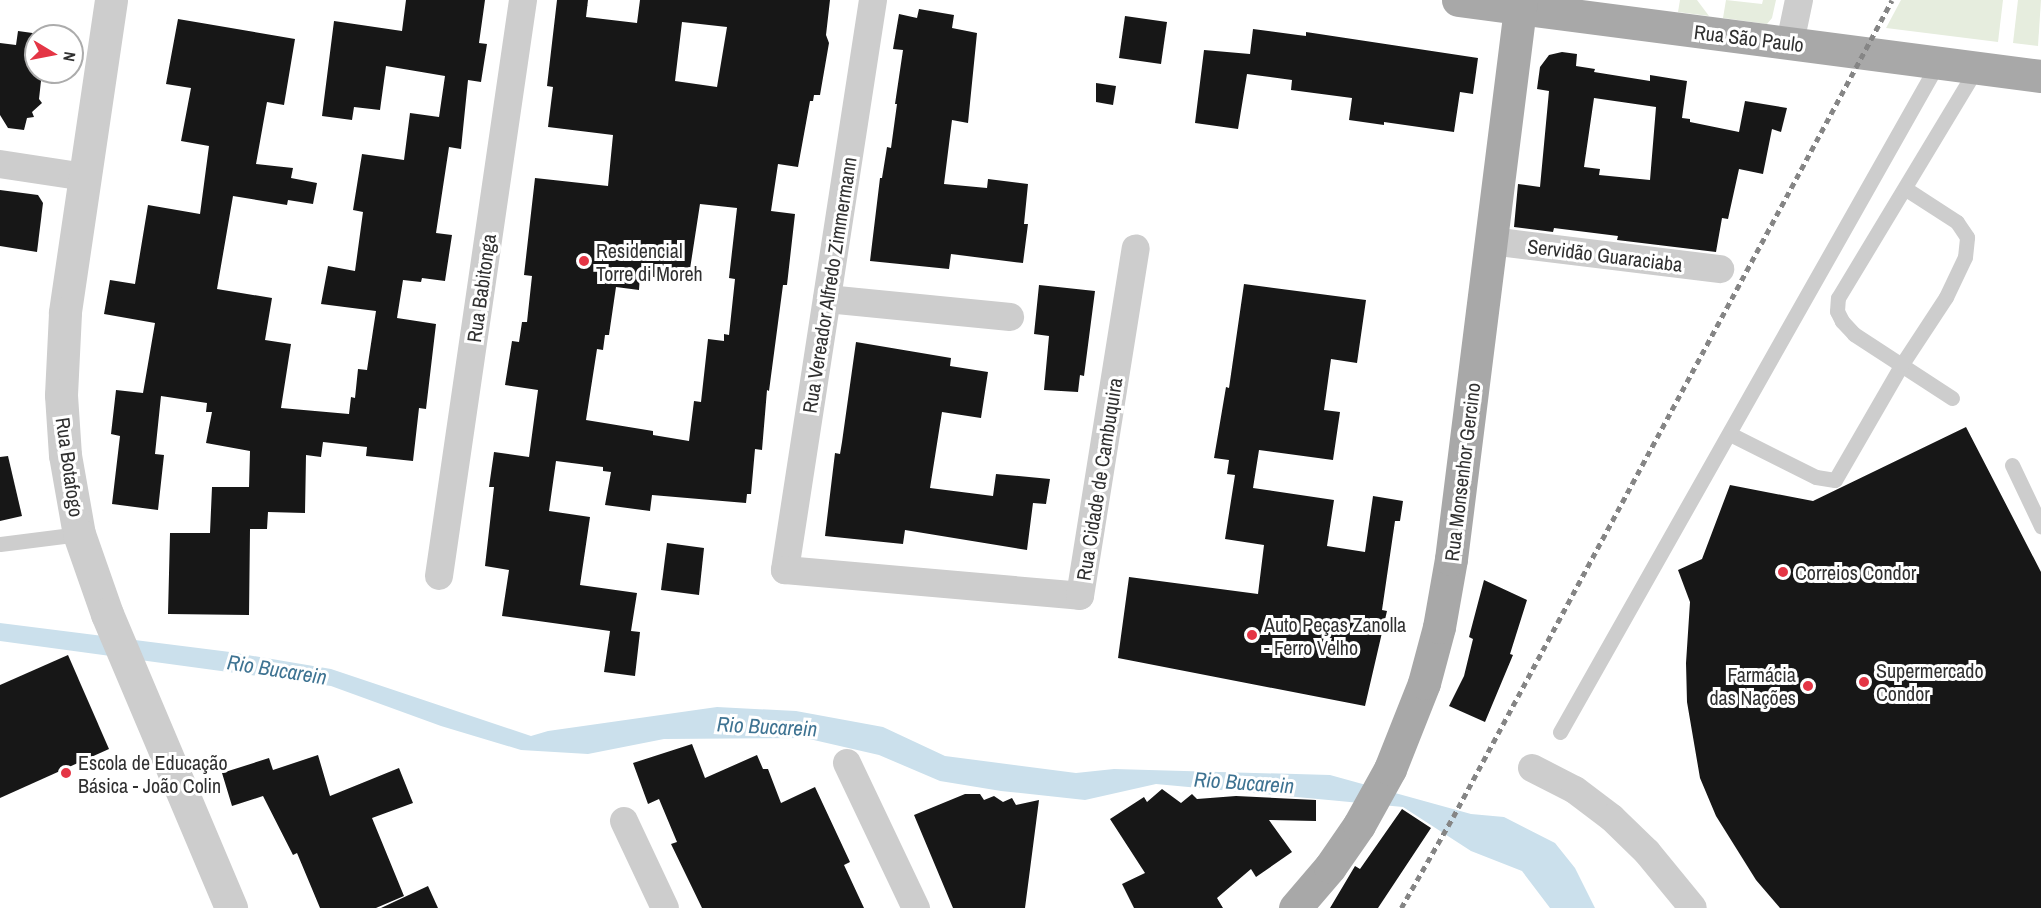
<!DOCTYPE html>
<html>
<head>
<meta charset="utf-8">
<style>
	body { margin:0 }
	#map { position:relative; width:2041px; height:908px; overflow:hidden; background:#fff; font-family:"Archivo Narrow",sans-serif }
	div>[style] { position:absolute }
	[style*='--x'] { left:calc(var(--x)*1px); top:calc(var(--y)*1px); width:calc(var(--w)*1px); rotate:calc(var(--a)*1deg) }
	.green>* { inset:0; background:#e6edde }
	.water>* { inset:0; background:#cbe0ec }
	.building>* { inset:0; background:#171717 }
	.service>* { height:15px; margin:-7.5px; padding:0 7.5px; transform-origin:7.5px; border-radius:7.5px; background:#cdcdcd }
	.minor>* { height:28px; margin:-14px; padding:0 14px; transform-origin:14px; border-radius:14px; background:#cdcdcd }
	.tertiary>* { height:33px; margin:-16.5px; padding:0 16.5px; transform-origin:16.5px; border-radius:16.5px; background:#cdcdcd }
	.primary>* { height:33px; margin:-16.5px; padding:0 16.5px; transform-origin:16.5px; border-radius:16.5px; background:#a8a8a8 }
	.rail>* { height:4.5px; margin-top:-2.25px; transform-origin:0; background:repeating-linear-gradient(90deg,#858585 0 6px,transparent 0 10.5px) }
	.dots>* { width:16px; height:16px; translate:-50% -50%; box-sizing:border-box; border:3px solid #fff; border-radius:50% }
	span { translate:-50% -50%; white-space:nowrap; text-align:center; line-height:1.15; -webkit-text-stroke:6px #fff; paint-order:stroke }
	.street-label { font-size:20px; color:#303030 }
	.poi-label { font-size:20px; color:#303030 }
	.left { translate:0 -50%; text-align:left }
	.right { translate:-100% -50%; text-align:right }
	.water-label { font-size:21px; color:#3e7392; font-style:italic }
	.north { position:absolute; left:24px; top:24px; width:60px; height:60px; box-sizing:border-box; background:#fff; border:2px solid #acacac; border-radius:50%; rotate:100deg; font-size:16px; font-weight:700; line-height:24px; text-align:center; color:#303030 }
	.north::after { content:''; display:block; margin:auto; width:21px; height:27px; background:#e43545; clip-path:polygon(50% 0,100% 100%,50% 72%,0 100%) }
</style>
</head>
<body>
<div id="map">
	<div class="green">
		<div style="clip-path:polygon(1680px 0,1697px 0,1709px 16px,1678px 12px)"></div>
		<div style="clip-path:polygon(1726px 0,1762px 4px,1763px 0,1776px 0,1772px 18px,1767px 24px,1723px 18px)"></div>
		<div style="clip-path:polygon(1901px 0,2003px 0,1998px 42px,1886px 28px)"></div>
		<div style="clip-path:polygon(2018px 0,2041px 0,2038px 46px,2013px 43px)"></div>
	</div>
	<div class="water">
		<div style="clip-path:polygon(0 623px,230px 652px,331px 669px,531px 736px,548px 731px,717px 707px,796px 711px,883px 727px,945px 756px,1076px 773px,1114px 769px,1330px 775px,1471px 814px,1504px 817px,1555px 843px,1575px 868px,1595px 908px,1550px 908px,1522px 871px,1471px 851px,1403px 807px,1156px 784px,1085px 800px,1001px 791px,940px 781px,879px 755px,805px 738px,664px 739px,588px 754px,521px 750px,441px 726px,331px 686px,0 641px)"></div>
	</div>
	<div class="building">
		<div style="clip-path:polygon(406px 0,485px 0,479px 43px,487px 44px,481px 82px,468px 80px,461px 149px,449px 147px,436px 233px,452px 235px,445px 281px,422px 278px,421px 282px,403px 280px,397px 318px,436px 324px,426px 409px,419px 408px,413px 461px,366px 456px,367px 447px,323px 442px,321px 457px,306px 455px,305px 513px,268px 512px,267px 529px,250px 529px,249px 615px,168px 614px,170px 533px,210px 533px,212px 487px,249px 487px,250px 451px,206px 443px,212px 412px,206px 412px,207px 403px,161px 396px,155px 454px,164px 455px,158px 510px,112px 504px,120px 436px,111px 434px,116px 390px,143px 393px,155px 323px,104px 314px,110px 280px,135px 284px,148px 205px,200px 214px,209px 146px,181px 141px,191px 88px,166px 84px,178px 19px,295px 39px,284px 105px,267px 102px,256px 164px,293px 168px,291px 178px,317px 183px,313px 204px,288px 200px,287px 205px,233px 196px,217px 289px,272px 298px,265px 340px,291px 344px,281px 408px,349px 414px,351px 397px,355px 398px,358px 369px,367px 370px,376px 311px,321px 304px,328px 266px,355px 271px,363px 212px,353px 210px,362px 154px,404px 160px,410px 113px,439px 117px,445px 76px,386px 66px,380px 110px,354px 107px,352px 120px,322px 116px,334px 21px,402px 31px)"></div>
		<div style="clip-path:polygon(evenodd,557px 0,588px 0,586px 17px,637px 23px,640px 0,830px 0,826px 35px,829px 43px,820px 95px,814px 95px,813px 101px,810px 101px,798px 167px,778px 164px,771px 211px,795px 214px,787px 285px,783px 285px,769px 391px,767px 390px,762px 450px,755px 449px,751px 494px,747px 494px,746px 503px,652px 495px,650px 511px,605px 505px,611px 472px,603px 471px,603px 467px,556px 461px,549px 511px,590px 517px,580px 585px,637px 593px,631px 631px,640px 632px,635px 676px,604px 672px,610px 631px,502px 616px,509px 570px,485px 566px,494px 487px,489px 487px,494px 452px,529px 457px,538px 390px,505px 385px,512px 341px,519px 342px,522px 322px,527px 322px,532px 276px,524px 275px,535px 178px,608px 186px,613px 135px,548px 127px,553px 87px,547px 86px,557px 0,682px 22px,727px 27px,717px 87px,675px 81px,682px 22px,557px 0,700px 204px,737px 208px,729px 278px,735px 279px,729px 335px,724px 334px,724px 341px,708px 339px,701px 402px,694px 401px,689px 441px,653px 435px,653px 431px,586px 420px,597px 349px,603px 350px,605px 335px,609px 335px,616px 287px,639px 290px,640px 275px,688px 282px,700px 204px)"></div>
		<div style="clip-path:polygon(919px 9px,954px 15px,952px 28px,977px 33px,968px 123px,952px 120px,944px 184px,987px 188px,988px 179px,1028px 184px,1024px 224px,1028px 224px,1023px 263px,951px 254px,949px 269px,870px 261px,880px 178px,882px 178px,887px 147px,891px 148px,897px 104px,895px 104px,903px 50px,893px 49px,899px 14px,917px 18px)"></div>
		<div style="clip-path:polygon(1125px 16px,1167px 22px,1161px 64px,1119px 58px)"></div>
		<div style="clip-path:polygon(1253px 29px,1298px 35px,1306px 36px,1306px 32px,1478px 58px,1473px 94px,1460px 92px,1454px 132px,1384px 122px,1384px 125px,1349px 120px,1352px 98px,1291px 90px,1292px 80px,1247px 74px,1238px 129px,1195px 123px,1204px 50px,1250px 54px)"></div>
		<div style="clip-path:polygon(18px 31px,47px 35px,36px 36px,36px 72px,42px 72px,39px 99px,42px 103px,32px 112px,34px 117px,27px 118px,24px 130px,8px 128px,0 115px,0 43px,16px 45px)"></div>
		<div style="clip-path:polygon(evenodd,1562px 52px,1577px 54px,1576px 66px,1595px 69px,1594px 72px,1650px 81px,1650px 75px,1687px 81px,1682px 118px,1690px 119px,1690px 122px,1739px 132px,1745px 101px,1787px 108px,1781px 132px,1772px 129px,1763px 174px,1739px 169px,1728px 219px,1722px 218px,1716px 252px,1617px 240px,1618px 236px,1554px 228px,1553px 232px,1514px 227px,1518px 184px,1540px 187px,1549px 91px,1537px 89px,1540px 67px,1549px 55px,1562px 52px,1594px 98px,1656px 107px,1650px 180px,1599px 175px,1600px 169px,1584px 167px,1594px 98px)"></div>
		<div style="clip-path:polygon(1096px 83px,1116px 86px,1113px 105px,1096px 102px)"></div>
		<div style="clip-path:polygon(0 190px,38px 195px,43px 203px,37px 252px,0 246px)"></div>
		<div style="clip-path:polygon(1244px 284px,1366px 300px,1357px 363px,1331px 359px,1324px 410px,1340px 412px,1333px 460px,1259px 450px,1253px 488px,1334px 500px,1327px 546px,1365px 552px,1373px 496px,1403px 501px,1400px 521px,1395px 521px,1382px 610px,1387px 611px,1365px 706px,1118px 658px,1129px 577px,1258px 594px,1264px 545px,1225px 539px,1235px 475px,1227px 474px,1229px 460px,1214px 458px,1226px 387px,1229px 388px)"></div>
		<div style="clip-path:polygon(1039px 285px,1095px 291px,1084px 376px,1080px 375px,1078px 392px,1044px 390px,1049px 336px,1034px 334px)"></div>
		<div style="clip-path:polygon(856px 342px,951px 358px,950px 366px,988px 372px,981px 418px,942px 412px,930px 488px,993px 496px,996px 474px,1050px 479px,1046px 504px,1033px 503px,1027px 550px,905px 530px,903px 544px,825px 536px,835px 453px,840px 454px,842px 442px)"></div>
		<div style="clip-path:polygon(1966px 427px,2041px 572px,2041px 908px,1780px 908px,1756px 880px,1716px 816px,1700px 778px,1687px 702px,1686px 663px,1690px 602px,1678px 570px,1702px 559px,1730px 485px,1813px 501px)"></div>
		<div style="clip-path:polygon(8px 456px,22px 516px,0 521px,0 457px)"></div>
		<div style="clip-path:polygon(667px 543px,704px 548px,699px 595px,661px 590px)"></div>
		<div style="clip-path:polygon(1484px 580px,1527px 600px,1510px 654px,1513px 655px,1485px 722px,1449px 706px,1464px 676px,1473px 639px,1469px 637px)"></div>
		<div style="clip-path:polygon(68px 655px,109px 749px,0 798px,0 685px)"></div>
		<div style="clip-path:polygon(692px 744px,705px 778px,757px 755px,763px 769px,768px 769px,781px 803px,815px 787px,850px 862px,844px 865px,864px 908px,702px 908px,671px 844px,677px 842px,659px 799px,648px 804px,633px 763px)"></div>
		<div style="clip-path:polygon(318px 755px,330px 796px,399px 768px,413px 803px,372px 818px,404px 896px,376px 908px,320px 908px,297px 853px,293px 855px,263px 796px,232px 806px,222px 773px,269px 758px,273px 770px)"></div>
		<div style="clip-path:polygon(1162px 789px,1181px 803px,1192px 794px,1197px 799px,1236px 796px,1316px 800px,1316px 821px,1269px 820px,1292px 852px,1256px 877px,1251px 869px,1217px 898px,1223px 908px,1134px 908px,1122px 884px,1145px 873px,1110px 819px,1144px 797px,1147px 802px)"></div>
		<div style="clip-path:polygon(965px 794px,980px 794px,984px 800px,994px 796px,1003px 802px,1012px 798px,1016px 805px,1039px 800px,1025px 908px,953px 908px,914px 815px)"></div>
		<div style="clip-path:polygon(1402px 809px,1431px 828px,1378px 908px,1330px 908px,1355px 866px,1360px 869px)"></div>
		<div style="clip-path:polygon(428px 886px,438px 908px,381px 908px)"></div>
	</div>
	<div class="service">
		<div style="--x:1952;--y:398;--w:117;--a:-146.9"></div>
		<div style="--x:1854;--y:334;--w:18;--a:-133"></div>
		<div style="--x:1842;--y:321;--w:11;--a:-117"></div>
		<div style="--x:1837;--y:311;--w:13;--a:-86"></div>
		<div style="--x:1838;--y:298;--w:269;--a:-58.9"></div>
		<div style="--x:1730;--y:434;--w:96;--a:26.6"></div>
		<div style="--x:1816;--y:477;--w:19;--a:9"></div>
		<div style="--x:1835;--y:480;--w:134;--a:-60"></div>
		<div style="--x:1902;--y:364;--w:80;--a:-56.7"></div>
		<div style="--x:1946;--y:297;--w:44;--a:-64.6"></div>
		<div style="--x:1965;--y:257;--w:20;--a:-84"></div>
		<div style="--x:1967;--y:237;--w:18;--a:-124"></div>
		<div style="--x:1957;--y:222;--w:61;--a:-147.1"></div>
		<div style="--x:2012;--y:465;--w:68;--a:64.6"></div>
		<div style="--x:0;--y:544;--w:80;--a:-7.2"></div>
		<div style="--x:1560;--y:732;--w:768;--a:-60.53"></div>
	</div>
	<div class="minor">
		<div style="--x:873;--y:0;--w:577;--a:98.78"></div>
		<div style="--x:785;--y:570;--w:296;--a:5"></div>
		<div style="--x:1080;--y:596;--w:352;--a:-80.9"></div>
		<div style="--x:1790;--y:43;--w:44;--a:-78.2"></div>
		<div style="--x:0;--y:164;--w:86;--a:8.7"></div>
		<div style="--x:1491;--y:241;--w:231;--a:7"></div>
		<div style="--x:827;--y:299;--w:184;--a:5.6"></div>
		<div style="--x:439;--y:576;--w:582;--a:-81.7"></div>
		<div style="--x:847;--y:763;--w:161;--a:64.6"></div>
		<div style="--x:1532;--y:768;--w:48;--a:27.1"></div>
		<div style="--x:1575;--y:790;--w:46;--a:37.1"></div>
		<div style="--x:1612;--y:818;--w:49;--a:44.2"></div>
		<div style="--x:1647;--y:852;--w:72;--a:50.6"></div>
		<div style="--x:624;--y:821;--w:96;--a:64.8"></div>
	</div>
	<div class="tertiary">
		<div style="--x:111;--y:0;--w:316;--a:98.4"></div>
		<div style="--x:65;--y:313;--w:82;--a:92.8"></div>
		<div style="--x:61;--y:395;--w:60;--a:86.2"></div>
		<div style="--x:65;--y:455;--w:80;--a:80"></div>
		<div style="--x:79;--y:534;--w:85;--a:70.7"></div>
		<div style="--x:107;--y:614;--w:319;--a:67.1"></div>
	</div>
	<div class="primary">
		<div style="--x:1458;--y:0;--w:588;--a:7.43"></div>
		<div style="--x:1295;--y:908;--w:54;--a:-49.5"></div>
		<div style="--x:1330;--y:867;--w:51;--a:-55.4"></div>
		<div style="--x:1359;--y:825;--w:64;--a:-61"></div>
		<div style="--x:1390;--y:769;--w:92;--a:-68.4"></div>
		<div style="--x:1424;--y:683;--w:58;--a:-75"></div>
		<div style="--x:1439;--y:627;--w:69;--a:-80"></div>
		<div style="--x:1451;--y:559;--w:563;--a:-82.86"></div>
	</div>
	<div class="rail">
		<div style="--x:1401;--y:908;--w:105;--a:-60.3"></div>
		<div style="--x:1453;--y:817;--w:927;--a:-61.75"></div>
	</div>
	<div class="dots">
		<div style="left:584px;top:261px;background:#e43545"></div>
		<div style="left:1783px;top:572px;background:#e43545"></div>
		<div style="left:1252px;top:635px;background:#e43545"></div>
		<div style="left:1864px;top:682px;background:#e43545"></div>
		<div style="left:1808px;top:686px;background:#e43545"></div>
		<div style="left:66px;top:773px;background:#e43545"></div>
	</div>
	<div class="street-label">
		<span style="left:1749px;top:38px;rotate:7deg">Rua São Paulo</span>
		<span style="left:1605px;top:255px;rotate:7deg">Servidão Guaraciaba</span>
		<span style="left:829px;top:285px;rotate:-81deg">Rua Vereador Alfredo Zimmermann</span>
		<span style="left:481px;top:288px;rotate:-82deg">Rua Babitonga</span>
		<span style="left:70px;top:467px;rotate:82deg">Rua Botafogo</span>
		<span style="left:1462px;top:472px;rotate:-83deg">Rua Monsenhor Gercino</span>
		<span style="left:1099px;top:479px;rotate:-81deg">Rua Cidade de Cambuquira</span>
	</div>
	<div class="poi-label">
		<span class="left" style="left:596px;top:262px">Residencial<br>Torre di Moreh</span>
		<span class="left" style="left:1795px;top:572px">Correios Condor</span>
		<span class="left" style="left:1264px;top:636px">Auto Peças Zanolla<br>- Ferro Velho</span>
		<span class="left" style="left:1876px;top:682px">Supermercado<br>Condor</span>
		<span class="right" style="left:1796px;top:686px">Farmácia<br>das Nações</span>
		<span class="left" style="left:78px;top:774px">Escola de Educação<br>Básica - João Colin</span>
	</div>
	<div class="water-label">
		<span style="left:277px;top:670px;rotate:9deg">Rio Bucarein</span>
		<span style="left:767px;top:727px;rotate:3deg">Rio Bucarein</span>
		<span style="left:1244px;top:783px;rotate:4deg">Rio Bucarein</span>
	</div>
	<div class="north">N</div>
</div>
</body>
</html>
